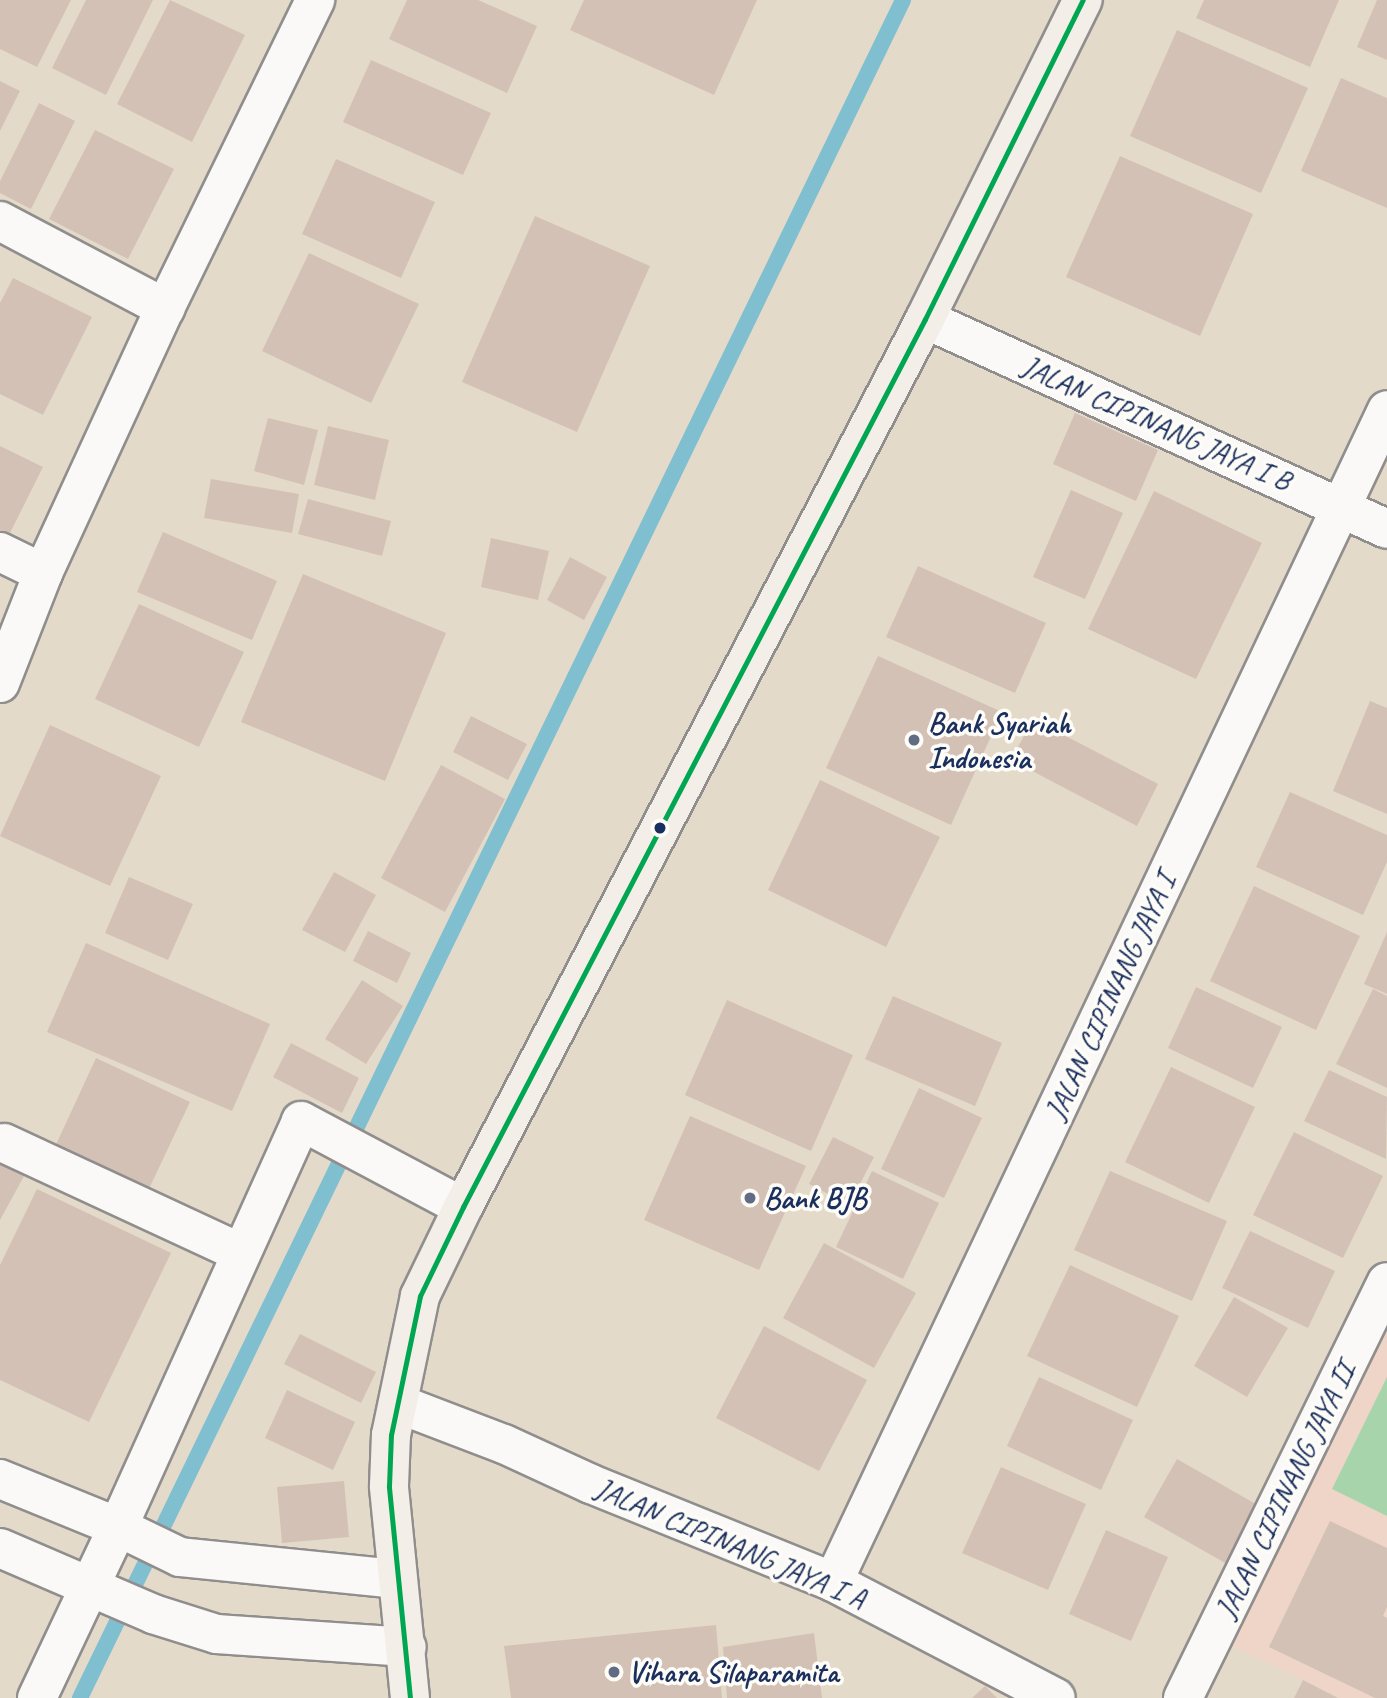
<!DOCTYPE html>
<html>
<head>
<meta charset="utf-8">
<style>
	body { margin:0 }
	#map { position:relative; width:1387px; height:1698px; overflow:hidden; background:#e4dac9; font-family:Caveat,sans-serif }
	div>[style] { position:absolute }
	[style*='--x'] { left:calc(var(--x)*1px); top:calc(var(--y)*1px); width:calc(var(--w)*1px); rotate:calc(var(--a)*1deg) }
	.built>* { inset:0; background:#eed5c8 }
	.green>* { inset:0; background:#a8d4ac }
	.stream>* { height:16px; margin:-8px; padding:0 8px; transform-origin:8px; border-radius:8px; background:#80bfd0 }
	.building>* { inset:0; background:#d4c1b6 }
	.roads { filter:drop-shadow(2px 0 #908e8d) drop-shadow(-2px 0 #908e8d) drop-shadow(0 2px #908e8d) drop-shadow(0 -2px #908e8d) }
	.street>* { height:38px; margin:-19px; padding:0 19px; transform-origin:19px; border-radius:19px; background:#fbf9f7 }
	.secondary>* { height:38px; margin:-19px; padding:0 19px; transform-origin:19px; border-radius:19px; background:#f3efe8 }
	.bus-1>* { height:5px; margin:-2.5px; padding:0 2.5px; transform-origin:2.5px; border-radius:2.5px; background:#00a651 }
	.dots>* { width:19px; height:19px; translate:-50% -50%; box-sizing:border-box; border:4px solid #fdfcf7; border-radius:50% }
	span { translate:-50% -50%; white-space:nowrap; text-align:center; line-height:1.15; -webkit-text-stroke:7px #fdfcf7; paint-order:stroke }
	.street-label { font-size:30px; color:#1b2f5e }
	.poi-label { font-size:30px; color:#1b2f5e; font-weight:700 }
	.left { translate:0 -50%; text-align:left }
</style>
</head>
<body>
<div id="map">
	<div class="built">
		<div style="clip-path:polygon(1387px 1304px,1387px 1698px,1340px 1698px,1226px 1643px)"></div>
	</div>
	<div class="green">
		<div style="clip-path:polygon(1387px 1377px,1387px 1516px,1332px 1489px)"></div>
	</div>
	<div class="stream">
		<div style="--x:80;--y:1698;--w:1887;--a:-64.14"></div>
	</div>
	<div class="building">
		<div style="clip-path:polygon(0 0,71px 0,37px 67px,0 49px)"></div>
		<div style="clip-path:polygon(86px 0,153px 0,106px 95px,52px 68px)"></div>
		<div style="clip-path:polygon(170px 0,245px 35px,192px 142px,117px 104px)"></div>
		<div style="clip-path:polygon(407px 0,478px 0,537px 26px,507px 93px,389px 39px)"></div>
		<div style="clip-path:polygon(584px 0,757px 0,714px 95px,570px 30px)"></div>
		<div style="clip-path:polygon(1204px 0,1339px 0,1310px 67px,1196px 18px)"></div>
		<div style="clip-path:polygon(1377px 0,1387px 0,1387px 60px,1357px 47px)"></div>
		<div style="clip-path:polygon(1177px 30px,1308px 88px,1261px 193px,1130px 136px)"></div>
		<div style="clip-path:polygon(371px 60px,491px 113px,463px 175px,343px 122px)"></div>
		<div style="clip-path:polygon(1341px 78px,1387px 98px,1387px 208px,1301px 171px)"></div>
		<div style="clip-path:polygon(0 81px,20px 91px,0 131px)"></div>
		<div style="clip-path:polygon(39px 103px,75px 121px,31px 209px,0 193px,0 181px)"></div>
		<div style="clip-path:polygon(95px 130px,174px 169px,128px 259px,49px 219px)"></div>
		<div style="clip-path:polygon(1120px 156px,1253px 214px,1200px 336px,1066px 277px)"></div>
		<div style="clip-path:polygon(336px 159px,435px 202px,401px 278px,302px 234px)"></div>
		<div style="clip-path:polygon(535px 216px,650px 266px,577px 432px,462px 382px)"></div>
		<div style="clip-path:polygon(309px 253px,419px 304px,371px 403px,262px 351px)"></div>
		<div style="clip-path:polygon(13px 278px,92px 317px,43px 415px,0 394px,0 303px)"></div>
		<div style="clip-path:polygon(1075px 413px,1158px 450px,1136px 501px,1053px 464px)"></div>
		<div style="clip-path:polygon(268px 418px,318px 430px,304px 485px,254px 471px)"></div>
		<div style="clip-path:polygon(328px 426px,389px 440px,375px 500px,314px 485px)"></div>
		<div style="clip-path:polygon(0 446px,43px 467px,8px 537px,0 534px)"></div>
		<div style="clip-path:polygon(211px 479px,299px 494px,292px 533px,204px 518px)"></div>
		<div style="clip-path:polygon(1071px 490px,1123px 513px,1085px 599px,1033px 577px)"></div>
		<div style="clip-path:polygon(1154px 491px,1262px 543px,1196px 679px,1088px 629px)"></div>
		<div style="clip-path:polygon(308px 499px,391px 521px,382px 556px,298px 534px)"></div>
		<div style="clip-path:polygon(163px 532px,277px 581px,252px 640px,137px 592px)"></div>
		<div style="clip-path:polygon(491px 538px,549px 551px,538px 600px,481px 587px)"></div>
		<div style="clip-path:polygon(570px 557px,607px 577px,584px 620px,547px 600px)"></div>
		<div style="clip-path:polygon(918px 566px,1046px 623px,1015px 693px,886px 637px)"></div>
		<div style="clip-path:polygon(303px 574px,446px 633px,385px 781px,241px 722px)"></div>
		<div style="clip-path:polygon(139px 604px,244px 652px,199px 747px,95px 699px)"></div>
		<div style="clip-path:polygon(878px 656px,1002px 712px,951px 825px,826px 768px)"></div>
		<div style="clip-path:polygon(1370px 701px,1387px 708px,1387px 814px,1333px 791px)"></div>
		<div style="clip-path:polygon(471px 716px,527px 744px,508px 780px,453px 752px)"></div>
		<div style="clip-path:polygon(1033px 719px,1158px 784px,1137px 826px,1011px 760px)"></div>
		<div style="clip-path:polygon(50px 725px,161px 776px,110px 886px,0 836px)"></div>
		<div style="clip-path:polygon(441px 765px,505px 799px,445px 912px,381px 878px)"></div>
		<div style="clip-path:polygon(820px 780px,940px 837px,886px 947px,768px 890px)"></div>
		<div style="clip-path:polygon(1290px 792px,1387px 835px,1387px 862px,1363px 915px,1256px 867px)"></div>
		<div style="clip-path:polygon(334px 872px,376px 895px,345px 952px,302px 930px)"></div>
		<div style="clip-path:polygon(129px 877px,193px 904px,168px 960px,105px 933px)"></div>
		<div style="clip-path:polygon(1254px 886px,1360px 936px,1316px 1030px,1210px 981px)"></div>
		<div style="clip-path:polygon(368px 931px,411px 953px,397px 983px,353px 961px)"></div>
		<div style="clip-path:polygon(1387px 932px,1387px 994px,1364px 984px)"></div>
		<div style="clip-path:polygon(86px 943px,270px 1024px,232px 1111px,47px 1032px)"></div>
		<div style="clip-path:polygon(362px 980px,403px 1006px,366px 1064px,325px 1039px)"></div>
		<div style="clip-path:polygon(1196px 987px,1282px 1027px,1253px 1088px,1168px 1048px)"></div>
		<div style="clip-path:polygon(1373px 989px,1387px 996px,1387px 1088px,1336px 1064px)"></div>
		<div style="clip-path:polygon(893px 996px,1002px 1043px,975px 1106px,865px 1059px)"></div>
		<div style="clip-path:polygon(727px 1000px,853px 1055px,811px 1151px,685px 1095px)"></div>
		<div style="clip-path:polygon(291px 1043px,359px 1078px,342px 1113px,273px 1077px)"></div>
		<div style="clip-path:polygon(96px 1058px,190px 1102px,146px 1195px,53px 1151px)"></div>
		<div style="clip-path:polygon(1171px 1067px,1255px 1107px,1209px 1203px,1125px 1162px)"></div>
		<div style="clip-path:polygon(1329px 1070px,1387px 1097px,1386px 1159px,1304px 1121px)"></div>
		<div style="clip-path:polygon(919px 1088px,982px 1118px,944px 1198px,881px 1169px)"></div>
		<div style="clip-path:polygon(690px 1116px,806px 1166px,759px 1270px,644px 1220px)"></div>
		<div style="clip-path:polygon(1294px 1132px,1383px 1176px,1343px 1258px,1253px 1215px)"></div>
		<div style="clip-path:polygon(833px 1137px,874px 1157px,849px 1205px,809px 1184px)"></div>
		<div style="clip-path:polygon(0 1152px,29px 1167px,0 1220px)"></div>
		<div style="clip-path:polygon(872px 1171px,939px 1203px,903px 1279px,836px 1247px)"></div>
		<div style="clip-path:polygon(1110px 1171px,1227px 1221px,1192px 1301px,1074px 1250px)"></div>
		<div style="clip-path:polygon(37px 1189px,171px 1253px,89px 1422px,0 1380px,0 1265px)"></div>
		<div style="clip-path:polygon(1250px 1231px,1335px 1271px,1308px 1328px,1222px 1288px)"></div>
		<div style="clip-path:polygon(824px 1243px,916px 1293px,874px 1368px,783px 1318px)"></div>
		<div style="clip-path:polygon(1070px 1265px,1179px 1316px,1137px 1407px,1027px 1356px)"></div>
		<div style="clip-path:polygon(1234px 1297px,1288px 1328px,1247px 1397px,1194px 1366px)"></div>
		<div style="clip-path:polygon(764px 1326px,867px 1380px,819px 1471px,716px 1418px)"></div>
		<div style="clip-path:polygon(300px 1334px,376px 1372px,361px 1403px,284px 1364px)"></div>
		<div style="clip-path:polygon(1039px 1377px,1133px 1420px,1101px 1490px,1007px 1446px)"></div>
		<div style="clip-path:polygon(287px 1390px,355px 1422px,333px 1470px,265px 1438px)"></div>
		<div style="clip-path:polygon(1177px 1459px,1268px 1511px,1234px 1568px,1144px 1517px)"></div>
		<div style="clip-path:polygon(1001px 1467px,1086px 1504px,1048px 1590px,962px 1553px)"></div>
		<div style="clip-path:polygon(344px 1481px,349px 1537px,282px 1543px,277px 1487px)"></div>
		<div style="clip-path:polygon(1330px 1521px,1387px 1548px,1387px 1607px,1383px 1616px,1387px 1618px,1387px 1698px,1375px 1698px,1269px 1647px)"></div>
		<div style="clip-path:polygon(1106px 1530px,1168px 1557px,1131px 1641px,1069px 1614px)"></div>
		<div style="clip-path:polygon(716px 1625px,722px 1698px,511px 1698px,504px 1646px)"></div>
		<div style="clip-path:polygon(814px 1633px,822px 1698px,727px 1698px,723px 1647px)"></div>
		<div style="clip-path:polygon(1303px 1680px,1338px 1698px,1294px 1698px)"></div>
		<div style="clip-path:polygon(985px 1686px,997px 1698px,972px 1698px)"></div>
	</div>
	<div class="roads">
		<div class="street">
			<div style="--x:0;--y:221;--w:187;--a:27.8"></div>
			<div style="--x:925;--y:319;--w:507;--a:24.44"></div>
			<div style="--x:0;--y:552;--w:48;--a:26"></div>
			<div style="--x:0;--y:683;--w:118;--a:-68.6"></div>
			<div style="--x:43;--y:573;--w:292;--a:-65.3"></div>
			<div style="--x:165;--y:308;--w:343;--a:-64"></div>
			<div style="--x:4;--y:1143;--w:261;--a:24.9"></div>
			<div style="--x:399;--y:1404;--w:112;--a:20.9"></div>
			<div style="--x:504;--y:1444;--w:96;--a:24.7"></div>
			<div style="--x:591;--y:1484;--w:261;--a:22"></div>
			<div style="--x:833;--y:1582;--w:251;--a:27.5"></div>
			<div style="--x:0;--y:1479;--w:127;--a:22.1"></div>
			<div style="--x:118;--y:1527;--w:69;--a:25.8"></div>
			<div style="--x:180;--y:1557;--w:217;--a:5.8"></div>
			<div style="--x:0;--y:1548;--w:167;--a:23.3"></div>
			<div style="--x:153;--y:1614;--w:67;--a:17.4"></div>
			<div style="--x:217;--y:1634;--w:190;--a:3.9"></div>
			<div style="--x:833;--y:1582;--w:1296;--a:-64.7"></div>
			<div style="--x:37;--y:1698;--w:189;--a:-64.7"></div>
			<div style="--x:118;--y:1527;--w:445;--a:-65.7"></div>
			<div style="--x:301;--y:1121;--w:183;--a:28"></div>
			<div style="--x:1183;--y:1698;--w:463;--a:-63.9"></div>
		</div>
		<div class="secondary">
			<div style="--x:410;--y:1698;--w:213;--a:-95.7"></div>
			<div style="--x:389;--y:1486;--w:51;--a:-87.8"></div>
			<div style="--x:391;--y:1435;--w:142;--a:-78.2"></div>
			<div style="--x:420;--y:1296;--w:99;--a:-64.2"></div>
			<div style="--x:463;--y:1207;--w:1001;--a:-62.51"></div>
			<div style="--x:925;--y:319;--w:356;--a:-63.7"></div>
		</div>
	</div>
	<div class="bus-1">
		<div style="--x:410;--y:1698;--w:213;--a:-95.7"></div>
		<div style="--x:389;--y:1486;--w:51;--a:-87.8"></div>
		<div style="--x:391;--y:1435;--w:142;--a:-78.2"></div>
		<div style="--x:420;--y:1296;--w:99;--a:-64.2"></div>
		<div style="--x:463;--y:1207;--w:1001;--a:-62.51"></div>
		<div style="--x:925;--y:319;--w:356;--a:-63.7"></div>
	</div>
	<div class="dots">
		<div style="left:914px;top:740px;background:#616b83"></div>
		<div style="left:660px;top:828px;background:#1b2f5e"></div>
		<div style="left:750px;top:1198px;background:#616b83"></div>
		<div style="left:614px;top:1672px;background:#616b83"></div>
	</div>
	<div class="street-label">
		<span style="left:1157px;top:423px;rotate:24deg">JALAN CIPINANG JAYA I B</span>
		<span style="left:1110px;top:996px;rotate:-65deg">JALAN CIPINANG JAYA I</span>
		<span style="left:1285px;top:1490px;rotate:-64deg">JALAN CIPINANG JAYA II</span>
		<span style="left:731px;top:1543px;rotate:23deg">JALAN CIPINANG JAYA I A</span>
	</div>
	<div class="poi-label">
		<span class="left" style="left:928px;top:740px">Bank Syariah<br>Indonesia</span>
		<span class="left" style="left:764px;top:1198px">Bank BJB</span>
		<span class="left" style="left:628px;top:1672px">Vihara Silaparamita</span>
	</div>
</div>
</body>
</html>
